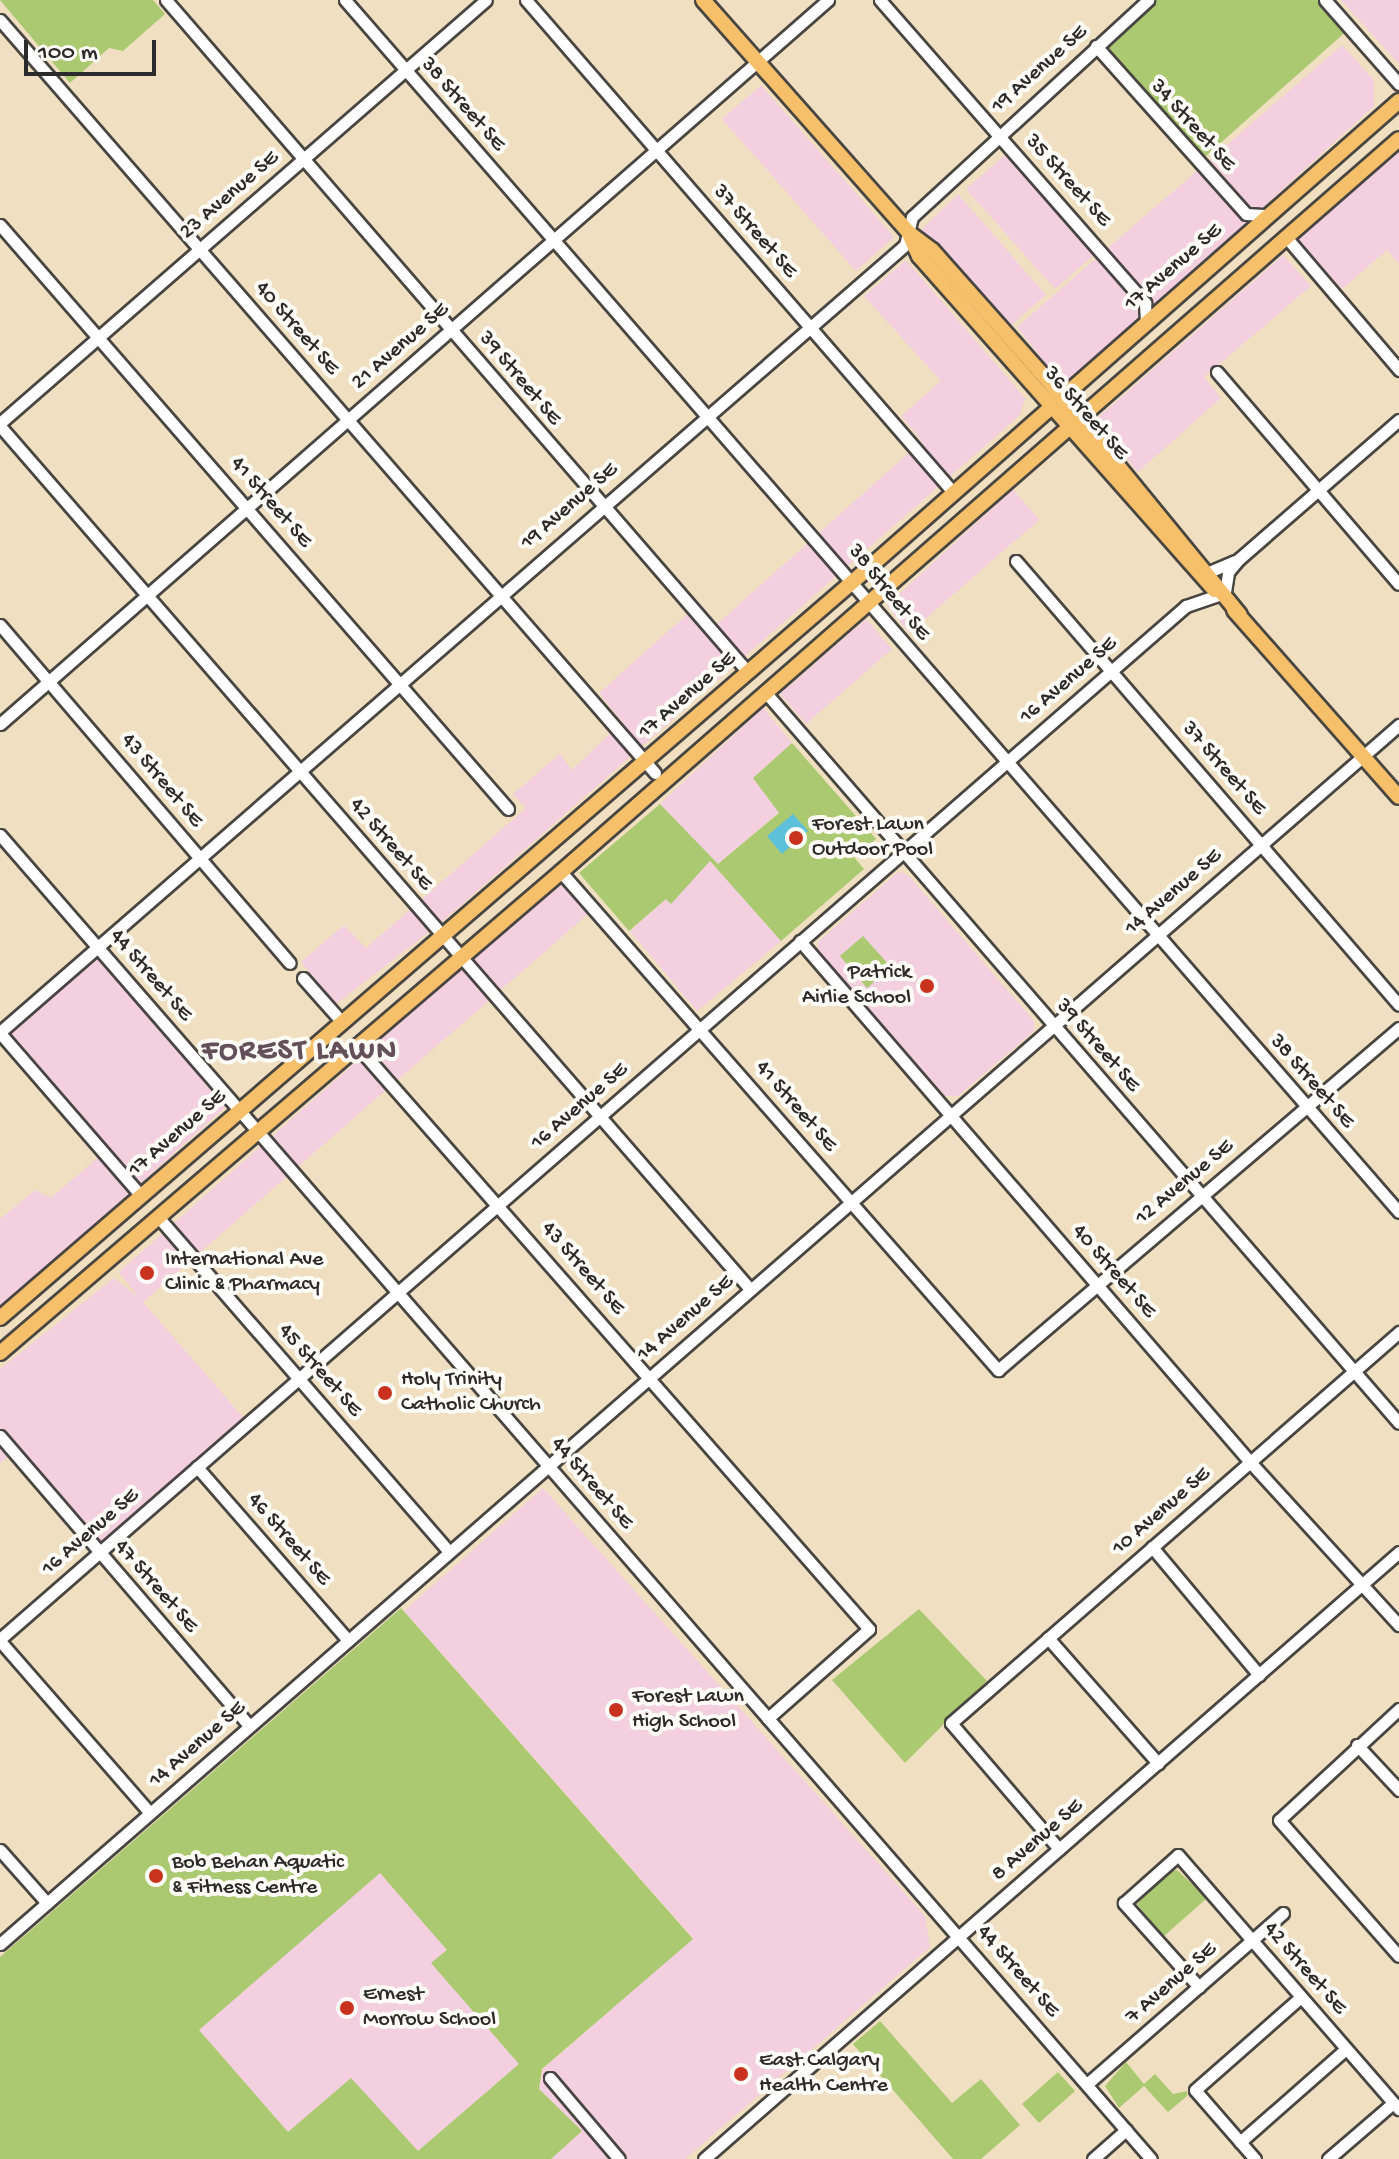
<!DOCTYPE html>
<html>
<head>
<meta charset="utf-8">
<style>
	body { margin:0 }
	#map { position:relative; width:1399px; height:2159px; overflow:hidden; background:#f0e0c1; font-family:"Gochi Hand",sans-serif }
	div>[style] { position:absolute }
	[style*='--x'] { left:calc(var(--x)*1px); top:calc(var(--y)*1px); width:calc(var(--w)*1px); rotate:calc(var(--a)*1deg) }
	.built>* { inset:0; background:#f3cfdf }
	.green>* { inset:0; background:#aac970 }
	.water>* { inset:0; background:#5dc1db }
	.roads { filter:drop-shadow(2px 0 #494642) drop-shadow(-2px 0 #494642) drop-shadow(0 2px #494642) drop-shadow(0 -2px #494642) }
	.minor>* { height:11px; margin:-5.5px; padding:0 5.5px; transform-origin:5.5px; border-radius:5.5px; background:#fff }
	.major>* { height:14px; margin:-7px; padding:0 7px; transform-origin:7px; border-radius:7px; background:#f6c06b }
	.dots>* { width:22px; height:22px; translate:-50% -50%; box-sizing:border-box; border:4px solid #fdfcf7; border-radius:50% }
	span { translate:-50% -50%; white-space:nowrap; text-align:center; line-height:1.15; -webkit-text-stroke:8px #fdfcf7; paint-order:stroke }
	.street-label { font-size:22px; color:#2b2b2b }
	.poi-label { font-size:22px; color:#2b2b2b }
	.left { translate:0 -50%; text-align:left }
	.right { translate:-100% -50%; text-align:right }
	.district-label { font-size:30px; color:#64505a; font-weight:700; letter-spacing:2px }
	.scale { position:absolute; left:24px; top:40px; width:132px; height:36px; box-sizing:border-box; border:4px solid #2b2b2b; border-top:0; padding-left:10px; font-size:24px; line-height:28px; white-space:nowrap; color:#2b2b2b; -webkit-text-stroke:6px #fdfcf7; paint-order:stroke }
</style>
</head>
<body>
<div id="map">
	<div class="built">
		<div style="clip-path:polygon(1341px 0,1399px 0,1399px 64px)"></div>
		<div style="clip-path:polygon(1342px 45px,1374px 80px,1374px 106px,1065px 388px,1017px 327px)"></div>
		<div style="clip-path:polygon(761px 85px,894px 237px,856px 271px,722px 119px)"></div>
		<div style="clip-path:polygon(1399px 149px,1399px 264px,1387px 250px,1342px 289px,1297px 238px)"></div>
		<div style="clip-path:polygon(1005px 155px,1094px 255px,1055px 289px,966px 189px)"></div>
		<div style="clip-path:polygon(958px 194px,1046px 295px,1009px 327px,920px 231px)"></div>
		<div style="clip-path:polygon(1283px 255px,1311px 286px,1204px 377px,1221px 398px,1138px 472px,1094px 421px)"></div>
		<div style="clip-path:polygon(906px 260px,1025px 398px,1020px 415px,443px 921px,336px 1004px,301px 962px,344px 925px,366px 948px,526px 808px,513px 794px,560px 754px,572px 770px,622px 722px,599px 693px,700px 603px,717px 624px,922px 441px,901px 416px,941px 381px,864px 296px)"></div>
		<div style="clip-path:polygon(1013px 489px,1039px 520px,909px 633px,887px 605px)"></div>
		<div style="clip-path:polygon(866px 619px,892px 649px,806px 724px,780px 694px)"></div>
		<div style="clip-path:polygon(763px 708px,792px 743px,753px 778px,779px 812px,718px 864px,711px 862px,781px 941px,697px 1011px,630px 931px,710px 861px,660px 804px)"></div>
		<div style="clip-path:polygon(898px 872px,908px 875px,1034px 1021px,1034px 1031px,958px 1096px,945px 1096px,818px 951px,818px 942px)"></div>
		<div style="clip-path:polygon(559px 882px,588px 914px,143px 1302px,248px 1423px,99px 1553px,13px 1453px,0 1463px,0 1369px,114px 1278px,139px 1298px,119px 1272px)"></div>
		<div style="clip-path:polygon(97px 947px,229px 1104px,0 1309px,0 1219px,35px 1190px,51px 1198px,103px 1153px,0 1033px)"></div>
		<div style="clip-path:polygon(543px 1488px,925px 1916px,930px 1947px,685px 2159px,551px 2159px,582px 2131px,539px 2089px,543px 2069px,693px 1938px,404px 1611px)"></div>
		<div style="clip-path:polygon(380px 1872px,447px 1950px,432px 1963px,519px 2064px,418px 2151px,288px 2132px,199px 2030px)"></div>
	</div>
	<div class="green">
		<div style="clip-path:polygon(0 0,153px 0,165px 14px,123px 51px,109px 48px,70px 83px)"></div>
		<div style="clip-path:polygon(1148px 0,1325px 0,1350px 28px,1198px 163px,1096px 46px)"></div>
		<div style="clip-path:polygon(792px 743px,876px 839px,854px 857px,864px 869px,781px 941px,710px 861px,671px 904px,666px 899px,629px 931px,579px 873px,660px 804px,718px 864px,779px 813px,753px 778px)"></div>
		<div style="clip-path:polygon(863px 936px,891px 967px,867px 988px,840px 956px)"></div>
		<div style="clip-path:polygon(evenodd,401px 1608px,693px 1939px,542px 2069px,539px 2089px,582px 2131px,551px 2159px,0 2159px,0 1957px,401px 1608px,380px 1873px,447px 1950px,431px 1963px,519px 2064px,418px 2151px,351px 2078px,288px 2132px,199px 2030px,380px 1873px)"></div>
		<div style="clip-path:polygon(919px 1609px,987px 1681px,905px 1763px,832px 1680px)"></div>
		<div style="clip-path:polygon(1177px 1870px,1207px 1898px,1163px 1937px,1137px 1904px,1169px 1871px)"></div>
		<div style="clip-path:polygon(880px 2021px,952px 2103px,981px 2079px,1020px 2125px,981px 2159px,953px 2159px,853px 2044px)"></div>
		<div style="clip-path:polygon(1126px 2062px,1144px 2084px,1155px 2074px,1173px 2094px,1187px 2091px,1187px 2096px,1168px 2112px,1144px 2086px,1119px 2108px,1105px 2086px)"></div>
		<div style="clip-path:polygon(1058px 2072px,1075px 2091px,1039px 2123px,1022px 2104px)"></div>
	</div>
	<div class="water">
		<div style="clip-path:polygon(793px 814px,808px 831px,782px 854px,767px 836px)"></div>
	</div>
	<div class="roads">
		<div class="minor">
			<div style="--x:166;--y:0;--w:889;--a:49.11"></div>
			<div style="--x:345;--y:0;--w:1606;--a:48.99"></div>
			<div style="--x:526;--y:0;--w:650;--a:49.05"></div>
			<div style="--x:880;--y:0;--w:403;--a:48.8"></div>
			<div style="--x:1145;--y:303;--w:20;--a:87"></div>
			<div style="--x:1325;--y:0;--w:112;--a:48.6"></div>
			<div style="--x:0;--y:20;--w:998;--a:48.98"></div>
			<div style="--x:1096;--y:46;--w:225;--a:48.2"></div>
			<div style="--x:1246;--y:214;--w:22;--a:3"></div>
			<div style="--x:0;--y:225;--w:774;--a:48.98"></div>
			<div style="--x:1286;--y:237;--w:175;--a:49.6"></div>
			<div style="--x:1217;--y:372;--w:279;--a:49.4"></div>
			<div style="--x:0;--y:423;--w:644;--a:-41.04"></div>
			<div style="--x:0;--y:426;--w:1143;--a:49.01"></div>
			<div style="--x:1016;--y:561;--w:586;--a:49.22"></div>
			<div style="--x:1209;--y:572;--w:28;--a:-23"></div>
			<div style="--x:1225;--y:592;--w:20;--a:-81"></div>
			<div style="--x:1228;--y:572;--w:17;--a:-50"></div>
			<div style="--x:1239;--y:559;--w:212;--a:-41"></div>
			<div style="--x:0;--y:625;--w:445;--a:49.4"></div>
			<div style="--x:766;--y:693;--w:966;--a:49.07"></div>
			<div style="--x:0;--y:724;--w:1100;--a:-41.17"></div>
			<div style="--x:0;--y:835;--w:1754;--a:49"></div>
			<div style="--x:561;--y:872;--w:663;--a:48.73"></div>
			<div style="--x:998;--y:1370;--w:527;--a:-40.46"></div>
			<div style="--x:800;--y:941;--w:688;--a:49.18"></div>
			<div style="--x:1250;--y:1462;--w:221;--a:47.6"></div>
			<div style="--x:303;--y:978;--w:57;--a:48.5"></div>
			<div style="--x:0;--y:1032;--w:1199;--a:-41.01"></div>
			<div style="--x:905;--y:245;--w:29;--a:-76"></div>
			<div style="--x:912;--y:217;--w:321;--a:-42.6"></div>
			<div style="--x:0;--y:1033;--w:216;--a:49.1"></div>
			<div style="--x:357;--y:1046;--w:776;--a:48.71"></div>
			<div style="--x:869;--y:1629;--w:135;--a:138.6"></div>
			<div style="--x:159;--y:1218;--w:442;--a:49"></div>
			<div style="--x:0;--y:1436;--w:382;--a:49.3"></div>
			<div style="--x:197;--y:1467;--w:230;--a:48.9"></div>
			<div style="--x:1152;--y:1547;--w:167;--a:50.1"></div>
			<div style="--x:1048;--y:1638;--w:167;--a:48.7"></div>
			<div style="--x:0;--y:1639;--w:1573;--a:-41.06"></div>
			<div style="--x:1186;--y:606;--w:34;--a:-19"></div>
			<div style="--x:0;--y:1641;--w:228;--a:48.9"></div>
			<div style="--x:1399;--y:1709;--w:163;--a:137.2"></div>
			<div style="--x:1279;--y:1820;--w:181;--a:48.6"></div>
			<div style="--x:1357;--y:1745;--w:62;--a:47"></div>
			<div style="--x:1059;--y:1849;--w:166;--a:-130.6"></div>
			<div style="--x:951;--y:1723;--w:595;--a:-41.11"></div>
			<div style="--x:0;--y:1850;--w:71;--a:48.4"></div>
			<div style="--x:0;--y:1944;--w:1856;--a:-41.07"></div>
			<div style="--x:1199;--y:1987;--w:113;--a:-131.8"></div>
			<div style="--x:1124;--y:1903;--w:72;--a:-41.6"></div>
			<div style="--x:1178;--y:1855;--w:337;--a:49"></div>
			<div style="--x:550;--y:2078;--w:106;--a:49.6"></div>
			<div style="--x:1087;--y:2084;--w:260;--a:-41.1"></div>
			<div style="--x:1240;--y:2142;--w:141;--a:-41.3"></div>
			<div style="--x:704;--y:2159;--w:923;--a:-41.13"></div>
			<div style="--x:1093;--y:2159;--w:44;--a:-41.3"></div>
			<div style="--x:1255;--y:2159;--w:91;--a:-131"></div>
			<div style="--x:1195;--y:2090;--w:141;--a:-41.3"></div>
			<div style="--x:1328;--y:2159;--w:86;--a:-40.7"></div>
		</div>
		<div class="major">
			<div style="--x:703;--y:0;--w:310;--a:48.5"></div>
			<div style="--x:908;--y:232;--w:30;--a:37"></div>
			<div style="--x:932;--y:250;--w:179;--a:48.4"></div>
			<div style="--x:1051;--y:384;--w:298;--a:50.7"></div>
			<div style="--x:910;--y:236;--w:22;--a:66"></div>
			<div style="--x:919;--y:256;--w:446;--a:48.5"></div>
			<div style="--x:1234;--y:610;--w:249;--a:48.6"></div>
			<div style="--x:0;--y:1318;--w:1152;--a:-40.81"></div>
			<div style="--x:872;--y:565;--w:702;--a:-41.36"></div>
			<div style="--x:0;--y:1353;--w:739;--a:-40.61"></div>
			<div style="--x:561;--y:872;--w:1113;--a:-41.18"></div>
		</div>
	</div>
	<div class="dots">
		<div style="left:796px;top:838px;background:#c8321e"></div>
		<div style="left:927px;top:986px;background:#c8321e"></div>
		<div style="left:147px;top:1273px;background:#c8321e"></div>
		<div style="left:385px;top:1393px;background:#c8321e"></div>
		<div style="left:616px;top:1710px;background:#c8321e"></div>
		<div style="left:156px;top:1876px;background:#c8321e"></div>
		<div style="left:347px;top:2008px;background:#c8321e"></div>
		<div style="left:741px;top:2074px;background:#c8321e"></div>
	</div>
	<div class="street-label">
		<span style="left:1040px;top:70px;rotate:-42deg">19 Avenue SE</span>
		<span style="left:462px;top:105px;rotate:49deg">38 Street SE</span>
		<span style="left:1192px;top:126px;rotate:48deg">34 Street SE</span>
		<span style="left:1067px;top:181px;rotate:48deg">35 Street SE</span>
		<span style="left:230px;top:196px;rotate:-41deg">23 Avenue SE</span>
		<span style="left:754px;top:232px;rotate:49deg">37 Street SE</span>
		<span style="left:1174px;top:268px;rotate:-41deg">17 Avenue SE</span>
		<span style="left:296px;top:329px;rotate:49deg">40 Street SE</span>
		<span style="left:401px;top:347px;rotate:-41deg">21 Avenue SE</span>
		<span style="left:519px;top:379px;rotate:50deg">39 Street SE</span>
		<span style="left:1085px;top:414px;rotate:49deg">36 Street SE</span>
		<span style="left:270px;top:503px;rotate:49deg">41 Street SE</span>
		<span style="left:570px;top:507px;rotate:-41deg">19 Avenue SE</span>
		<span style="left:888px;top:593px;rotate:51deg">38 Street SE</span>
		<span style="left:1069px;top:681px;rotate:-41deg">16 Avenue SE</span>
		<span style="left:688px;top:696px;rotate:-41deg">17 Avenue SE</span>
		<span style="left:1223px;top:769px;rotate:49deg">37 Street SE</span>
		<span style="left:161px;top:781px;rotate:50deg">43 Street SE</span>
		<span style="left:390px;top:845px;rotate:49deg">42 Street SE</span>
		<span style="left:1174px;top:893px;rotate:-41deg">14 Avenue SE</span>
		<span style="left:150px;top:976px;rotate:49deg">44 Street SE</span>
		<span style="left:1097px;top:1046px;rotate:49deg">39 Street SE</span>
		<span style="left:1311px;top:1082px;rotate:49deg">38 Street SE</span>
		<span style="left:580px;top:1107px;rotate:-41deg">16 Avenue SE</span>
		<span style="left:795px;top:1107px;rotate:49deg">41 Street SE</span>
		<span style="left:178px;top:1134px;rotate:-41deg">17 Avenue SE</span>
		<span style="left:1185px;top:1183px;rotate:-40deg">12 Avenue SE</span>
		<span style="left:582px;top:1269px;rotate:49deg">43 Street SE</span>
		<span style="left:1113px;top:1272px;rotate:49deg">40 Street SE</span>
		<span style="left:686px;top:1319px;rotate:-41deg">14 Avenue SE</span>
		<span style="left:319px;top:1371px;rotate:49deg">45 Street SE</span>
		<span style="left:591px;top:1484px;rotate:49deg">44 Street SE</span>
		<span style="left:1162px;top:1512px;rotate:-41deg">10 Avenue SE</span>
		<span style="left:91px;top:1533px;rotate:-41deg">16 Avenue SE</span>
		<span style="left:288px;top:1540px;rotate:49deg">46 Street SE</span>
		<span style="left:155px;top:1587px;rotate:49deg">47 Street SE</span>
		<span style="left:198px;top:1745px;rotate:-41deg">14 Avenue SE</span>
		<span style="left:1038px;top:1841px;rotate:-41deg">8 Avenue SE</span>
		<span style="left:1304px;top:1969px;rotate:49deg">42 Street SE</span>
		<span style="left:1017px;top:1972px;rotate:49deg">44 Street SE</span>
		<span style="left:1172px;top:1984px;rotate:-41deg">7 Avenue SE</span>
	</div>
	<div class="poi-label">
		<span class="left" style="left:812px;top:838px">Forest Lawn<br>Outdoor Pool</span>
		<span class="right" style="left:911px;top:986px">Patrick<br>Airlie School</span>
		<span class="left" style="left:165px;top:1273px">International Ave<br>Clinic &amp; Pharmacy</span>
		<span class="left" style="left:401px;top:1393px">Holy Trinity<br>Catholic Church</span>
		<span class="left" style="left:632px;top:1710px">Forest Lawn<br>High School</span>
		<span class="left" style="left:172px;top:1876px">Bob Behan Aquatic<br>&amp; Fitness Centre</span>
		<span class="left" style="left:363px;top:2008px">Ernest<br>Morrow School</span>
		<span class="left" style="left:759px;top:2074px">East Calgary<br>Health Centre</span>
	</div>
	<div class="district-label">
		<span style="left:300px;top:1053px">FOREST LAWN</span>
	</div>
	<div class="scale">100 m</div>
</div>
</body>
</html>
